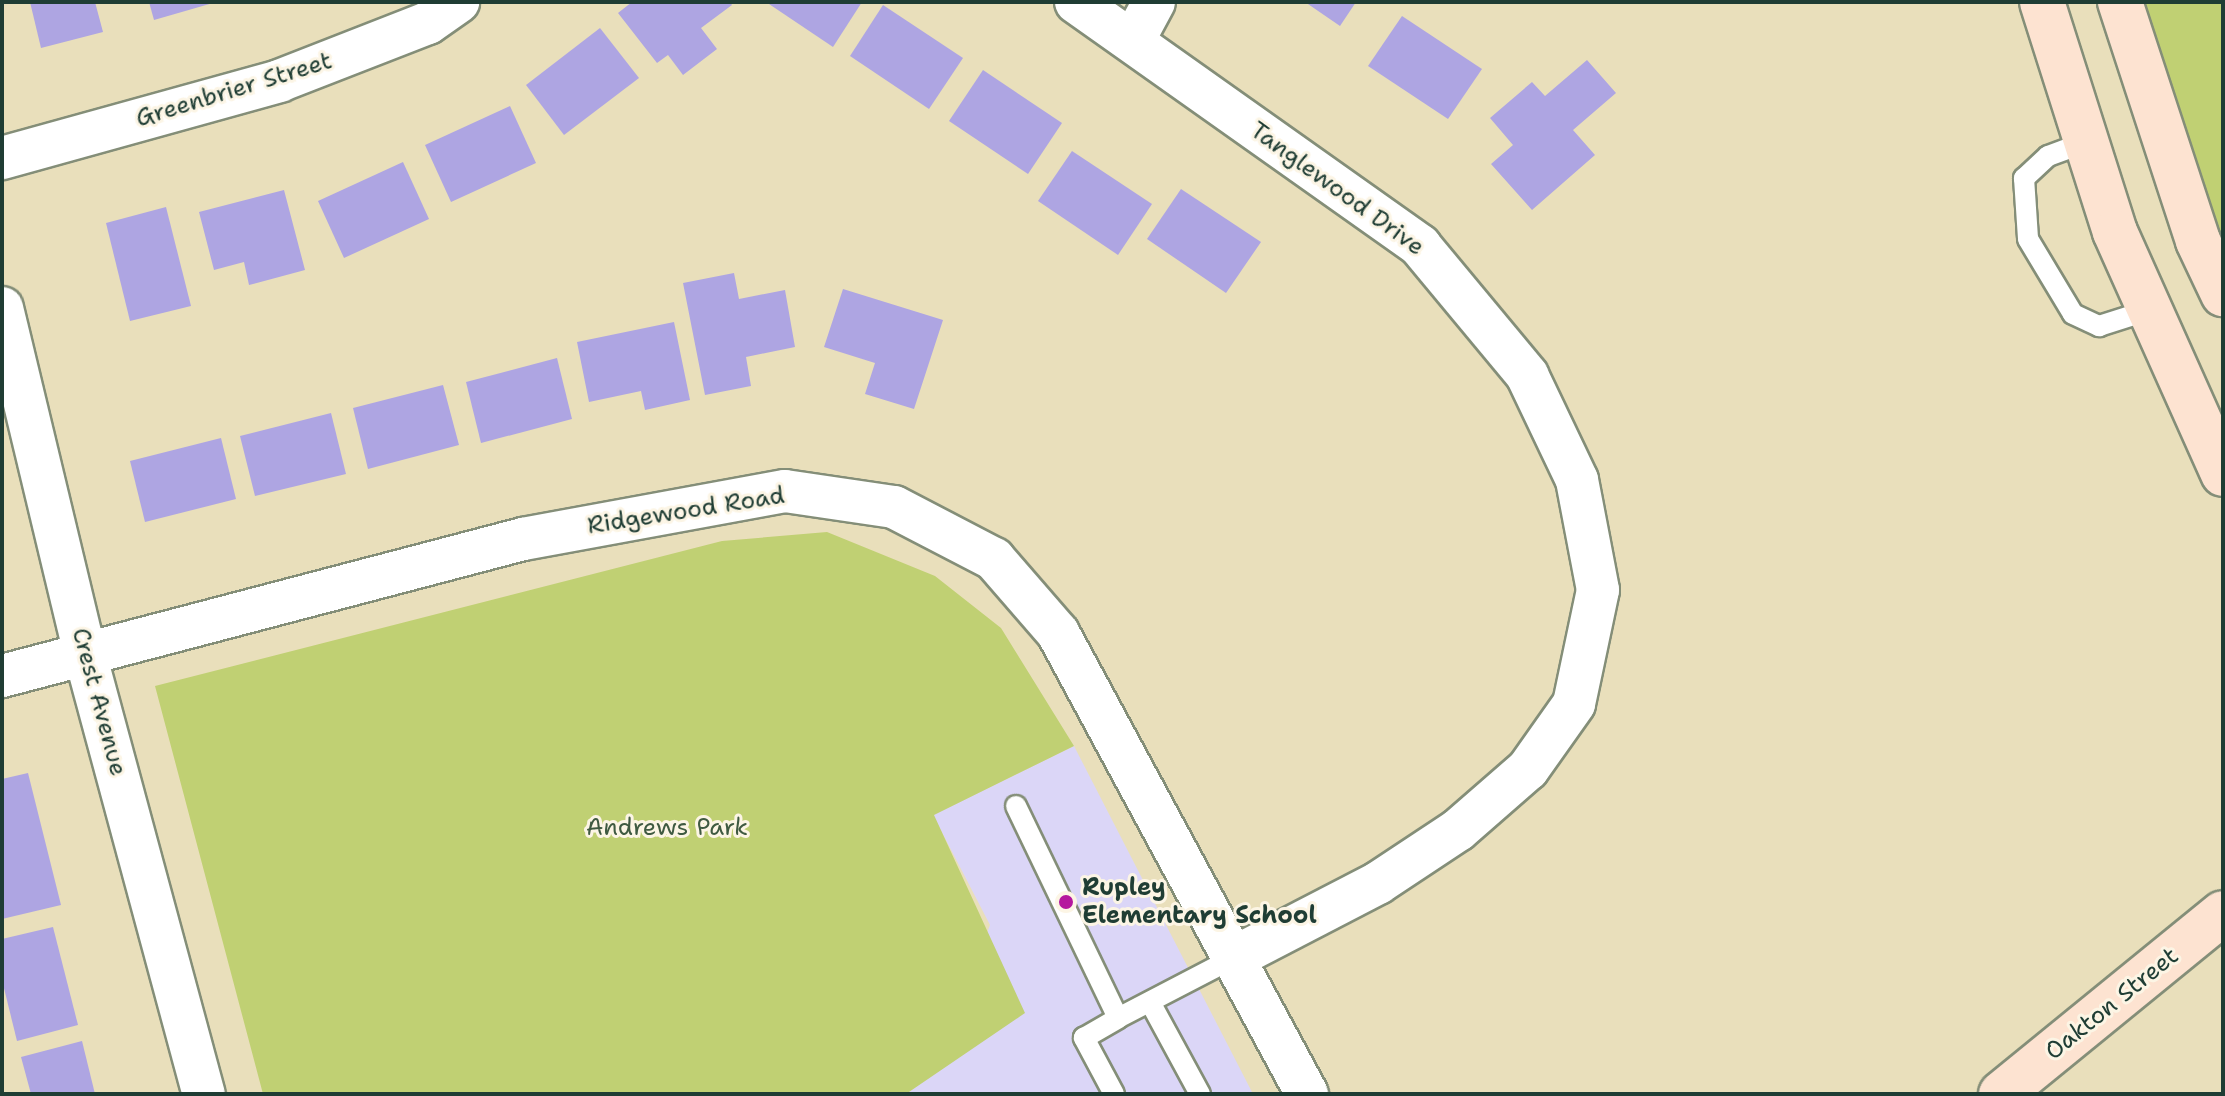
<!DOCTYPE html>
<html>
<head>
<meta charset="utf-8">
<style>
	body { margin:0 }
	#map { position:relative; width:2225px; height:1096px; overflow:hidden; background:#e9dfbb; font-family:"Shantell Sans",sans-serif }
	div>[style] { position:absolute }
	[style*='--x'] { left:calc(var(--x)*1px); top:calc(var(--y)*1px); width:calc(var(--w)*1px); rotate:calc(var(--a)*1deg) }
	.built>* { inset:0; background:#dbd6f7 }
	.green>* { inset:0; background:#c0d073 }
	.building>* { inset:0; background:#aea5e2 }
	.roads { filter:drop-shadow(2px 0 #848e78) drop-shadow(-2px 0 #848e78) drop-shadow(0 2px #848e78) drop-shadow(0 -2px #848e78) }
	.lane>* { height:20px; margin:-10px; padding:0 10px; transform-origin:10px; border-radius:10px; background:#fff }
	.street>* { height:42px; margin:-21px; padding:0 21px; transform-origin:21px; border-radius:21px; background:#fff }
	.secondary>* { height:44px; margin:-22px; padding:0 22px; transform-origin:22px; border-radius:22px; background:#fde3d1 }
	.dots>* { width:22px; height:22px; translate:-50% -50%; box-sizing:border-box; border:4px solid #fcf5e5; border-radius:50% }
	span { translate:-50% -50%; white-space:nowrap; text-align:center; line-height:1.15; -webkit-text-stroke:6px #fcf5e5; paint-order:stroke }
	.street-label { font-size:24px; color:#1f3d34 }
	.park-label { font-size:24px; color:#3f5a41 }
	.poi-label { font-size:24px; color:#1f3d34; font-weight:700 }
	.left { translate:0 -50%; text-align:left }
	.frame { position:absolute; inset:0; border:4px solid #1f3d34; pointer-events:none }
</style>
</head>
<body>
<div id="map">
	<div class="built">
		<div style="clip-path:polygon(1074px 746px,1253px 1094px,906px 1094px,933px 1074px,990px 925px,933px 815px)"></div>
	</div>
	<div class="green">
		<div style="clip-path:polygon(2120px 2px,2223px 2px,2223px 294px)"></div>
		<div style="clip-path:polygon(827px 532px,935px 576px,1001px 628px,1074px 746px,934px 815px,1025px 1013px,906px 1094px,263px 1094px,155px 686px,722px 541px)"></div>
	</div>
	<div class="building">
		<div style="clip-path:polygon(30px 2px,95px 2px,103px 32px,41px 48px)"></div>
		<div style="clip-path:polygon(149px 2px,213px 2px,213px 3px,154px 20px)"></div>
		<div style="clip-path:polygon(632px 2px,730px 2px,732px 5px,701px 28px,717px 49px,683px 75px,668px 55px,657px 63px,618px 13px)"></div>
		<div style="clip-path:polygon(766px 2px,862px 2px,833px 47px)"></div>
		<div style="clip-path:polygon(1305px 2px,1356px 2px,1340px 26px)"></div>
		<div style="clip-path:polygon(883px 5px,963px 58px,929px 109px,850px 56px)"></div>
		<div style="clip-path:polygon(1402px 16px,1482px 69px,1448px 119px,1368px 66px)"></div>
		<div style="clip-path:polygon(600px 28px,639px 78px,564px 135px,526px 85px)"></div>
		<div style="clip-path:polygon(1587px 60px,1616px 93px,1573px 130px,1595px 155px,1532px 210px,1491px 164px,1513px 145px,1490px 118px,1532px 82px,1545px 96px)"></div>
		<div style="clip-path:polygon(983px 70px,1062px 123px,1028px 174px,949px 121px)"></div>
		<div style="clip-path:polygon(510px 106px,536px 163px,451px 202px,425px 145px)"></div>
		<div style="clip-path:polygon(1072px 151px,1152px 204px,1118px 255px,1038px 201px)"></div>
		<div style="clip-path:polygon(403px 162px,429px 219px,344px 258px,318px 201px)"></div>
		<div style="clip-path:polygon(1181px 189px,1261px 242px,1226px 293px,1147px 239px)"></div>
		<div style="clip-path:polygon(284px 190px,305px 270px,249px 285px,244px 262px,214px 270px,199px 212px)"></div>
		<div style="clip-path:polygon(166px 207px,191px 306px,130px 321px,106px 223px)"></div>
		<div style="clip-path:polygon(734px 273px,739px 299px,785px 290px,795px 347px,746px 357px,751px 386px,705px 395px,683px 283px)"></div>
		<div style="clip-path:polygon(843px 289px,943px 320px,914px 409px,865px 394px,875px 363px,824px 347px)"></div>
		<div style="clip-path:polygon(674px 322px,690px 400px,645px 410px,641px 391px,589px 402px,577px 342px)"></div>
		<div style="clip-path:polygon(557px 358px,572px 419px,481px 443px,466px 382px)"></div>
		<div style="clip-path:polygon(443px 385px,459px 445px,368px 469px,353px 408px)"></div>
		<div style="clip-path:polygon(331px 413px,346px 474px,255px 496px,240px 436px)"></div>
		<div style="clip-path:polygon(221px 438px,236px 499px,145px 522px,130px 461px)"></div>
		<div style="clip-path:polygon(28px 773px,61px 905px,2px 919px,2px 779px)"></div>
		<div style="clip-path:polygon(53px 927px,78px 1025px,17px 1041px,2px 980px,2px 939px)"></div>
		<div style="clip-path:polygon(82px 1041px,95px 1094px,31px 1094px,21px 1057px)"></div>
	</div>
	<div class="roads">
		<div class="lane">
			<div style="--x:2086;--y:142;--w:40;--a:159.8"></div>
			<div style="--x:2048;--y:156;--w:33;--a:137"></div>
			<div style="--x:2024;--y:178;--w:61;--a:86.2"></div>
			<div style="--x:2028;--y:239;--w:87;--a:59"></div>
			<div style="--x:2073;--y:314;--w:29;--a:25"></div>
			<div style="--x:2099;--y:326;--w:52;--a:-17.7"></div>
			<div style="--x:1016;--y:806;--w:235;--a:64.3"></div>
			<div style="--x:1118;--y:1018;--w:132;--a:-27.5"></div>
			<div style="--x:1150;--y:1002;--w:105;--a:61.5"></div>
			<div style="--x:1114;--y:1094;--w:64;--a:-118.2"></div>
			<div style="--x:1084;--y:1038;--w:39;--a:-30"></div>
		</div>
		<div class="street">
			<div style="--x:1076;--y:2;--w:422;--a:35.3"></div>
			<div style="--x:1420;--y:246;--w:168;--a:50.3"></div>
			<div style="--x:1527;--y:375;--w:116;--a:64.5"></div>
			<div style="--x:1577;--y:480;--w:112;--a:79.2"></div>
			<div style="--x:1598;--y:590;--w:116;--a:101.9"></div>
			<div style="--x:1574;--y:704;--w:80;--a:125.3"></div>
			<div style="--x:1528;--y:769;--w:93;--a:138.9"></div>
			<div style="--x:1458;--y:830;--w:96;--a:146.5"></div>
			<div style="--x:1378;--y:883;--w:161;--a:152.6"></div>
			<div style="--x:1133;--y:41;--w:44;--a:-61.7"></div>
			<div style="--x:2;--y:158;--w:288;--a:-15.5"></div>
			<div style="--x:279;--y:81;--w:160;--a:-21.3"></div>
			<div style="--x:428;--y:23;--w:37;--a:-35"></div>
			<div style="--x:2;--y:308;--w:356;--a:76.5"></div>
			<div style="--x:85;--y:654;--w:456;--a:74.9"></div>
			<div style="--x:2;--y:676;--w:539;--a:-14.73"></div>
			<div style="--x:523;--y:539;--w:266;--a:-10.4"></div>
			<div style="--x:785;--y:491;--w:110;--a:8.4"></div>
			<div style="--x:894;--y:507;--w:113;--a:27.5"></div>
			<div style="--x:994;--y:559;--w:98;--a:49.1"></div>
			<div style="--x:1058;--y:633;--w:524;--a:61.63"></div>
		</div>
		<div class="secondary">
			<div style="--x:2042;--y:2;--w:241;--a:72.4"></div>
			<div style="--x:2115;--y:232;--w:265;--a:65.9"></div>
			<div style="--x:2120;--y:2;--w:251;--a:71.9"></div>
			<div style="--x:2198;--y:241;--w:59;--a:64.7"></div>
			<div style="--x:2001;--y:1094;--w:286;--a:-39.2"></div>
		</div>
	</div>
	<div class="dots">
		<div style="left:1066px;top:902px;background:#b5179e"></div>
	</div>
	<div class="street-label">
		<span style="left:234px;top:90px;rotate:-17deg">Greenbrier Street</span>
		<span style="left:1337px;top:189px;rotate:36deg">Tanglewood Drive</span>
		<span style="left:686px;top:511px;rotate:-9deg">Ridgewood Road</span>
		<span style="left:99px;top:702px;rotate:75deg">Crest Avenue</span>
		<span style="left:2112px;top:1004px;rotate:-39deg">Oakton Street</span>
	</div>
	<div class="park-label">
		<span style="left:667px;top:828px">Andrews Park</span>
	</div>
	<div class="poi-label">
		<span class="left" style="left:1082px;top:902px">Rupley<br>Elementary School</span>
	</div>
	<div class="frame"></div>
</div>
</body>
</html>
